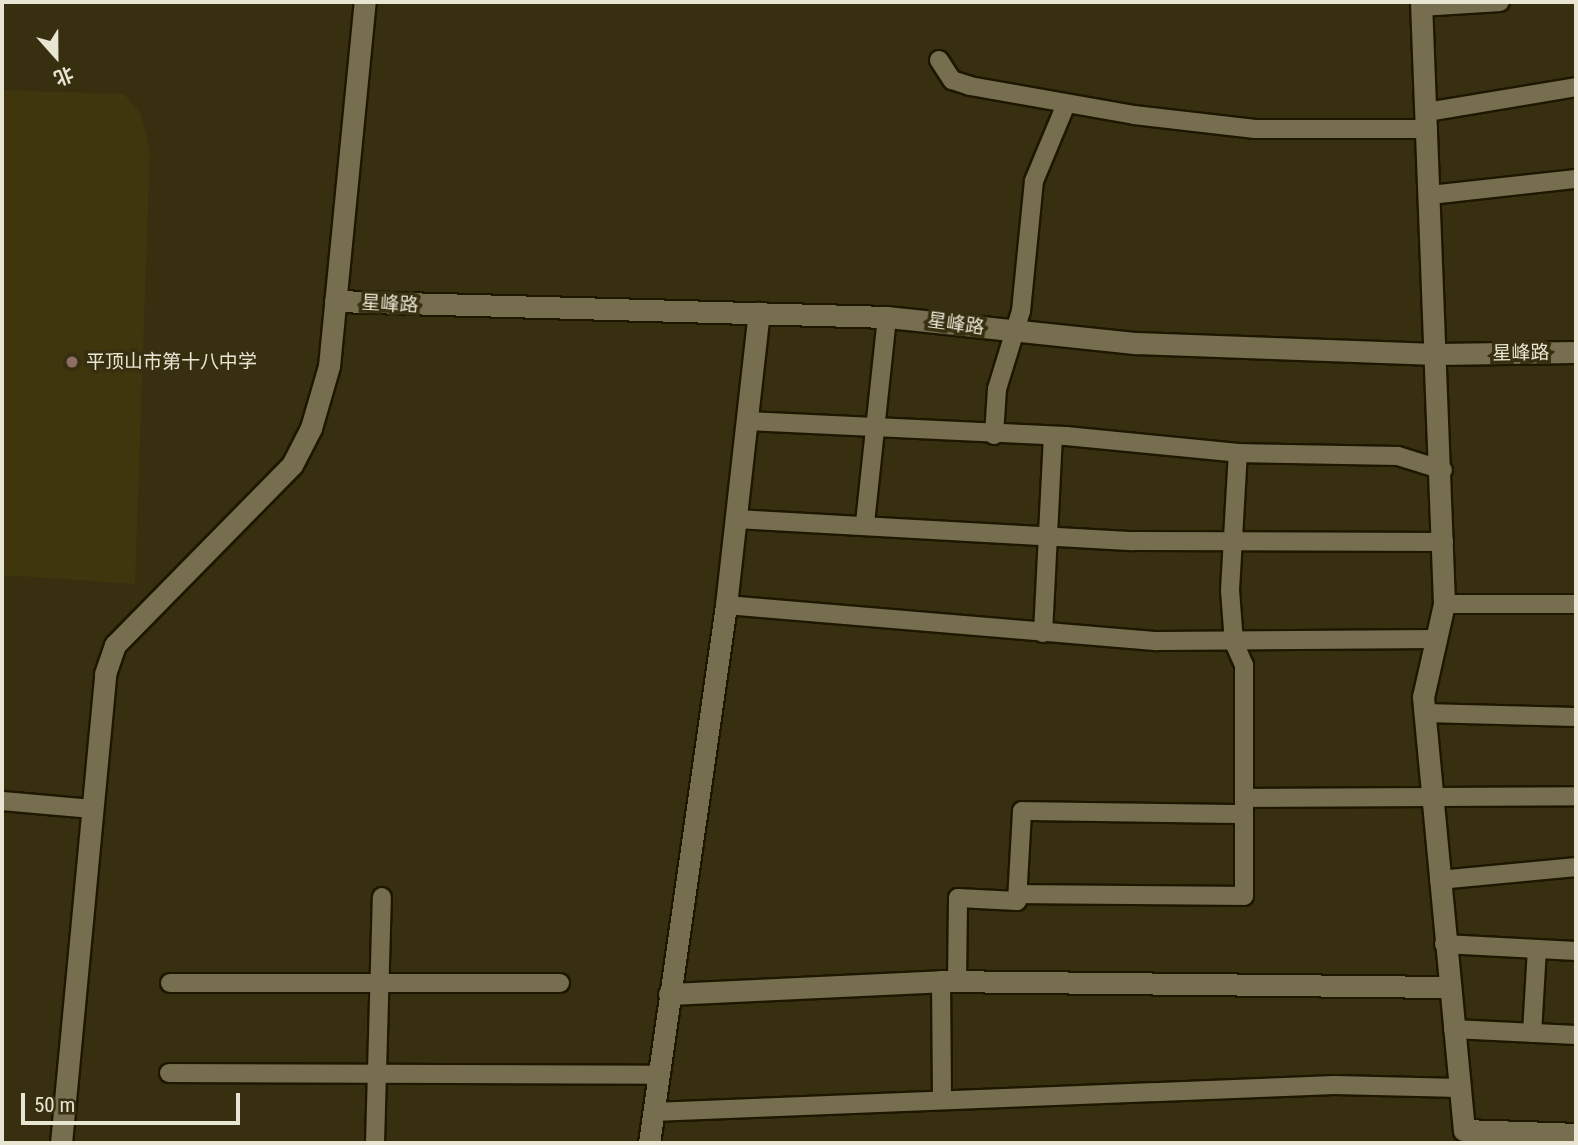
<!DOCTYPE html>
<html>
<head>
<meta charset="utf-8">
<style>
	body { margin:0 }
	#map { position:relative; width:1578px; height:1145px; overflow:hidden; background:#372f10; font-family:"Roboto Condensed","Noto Sans SC",sans-serif }
	div>[style] { position:absolute }
	[style*='--x'] { left:calc(var(--x)*1px); top:calc(var(--y)*1px); width:calc(var(--w)*1px); rotate:calc(var(--a)*1deg) }
	.built>* { inset:0; background:#3f360e }
	.roads { filter:drop-shadow(2px 0 #1e1700) drop-shadow(-2px 0 #1e1700) drop-shadow(0 2px #1e1700) drop-shadow(0 -2px #1e1700) }
	.service>* { height:18px; margin:-9px; padding:0 9px; transform-origin:9px; border-radius:9px; background:#766e4e }
	.minor>* { height:21px; margin:-10.5px; padding:0 10.5px; transform-origin:10.5px; border-radius:10.5px; background:#766e4e }
	.dots>* { width:19px; height:19px; translate:-50% -50%; box-sizing:border-box; border:4px solid #372f10; border-radius:50% }
	span { translate:-50% -50%; white-space:nowrap; text-align:center; line-height:1.15; -webkit-text-stroke:7px #372f10; paint-order:stroke }
	.street-label { font-size:19px; color:#e9e5d3 }
	.poi-label { font-size:19px; color:#e9e5d3 }
	.left { translate:0 -50%; text-align:left }
	.frame { position:absolute; inset:0; border:4px solid #e9e5d3; pointer-events:none }
	.north { position:absolute; left:21px; top:21px; width:70px; height:70px; -webkit-text-stroke:5px #372f10; paint-order:stroke; rotate:159deg; font-size:19px; font-weight:700; line-height:28px; text-align:center; color:#e9e5d3 }
	.north::after { content:''; display:block; margin:auto; width:24px; height:32px; background:#e9e5d3; clip-path:polygon(50% 0,100% 100%,50% 72%,0 100%) }
	.scale { position:absolute; left:21px; top:1093px; width:219px; height:32px; box-sizing:border-box; border:4px solid #e9e5d3; border-top:0; padding-left:9px; font-size:21px; line-height:24px; white-space:nowrap; color:#e9e5d3; -webkit-text-stroke:5px #372f10; paint-order:stroke }
</style>
</head>
<body>
<div id="map">
	<div class="built">
		<div style="clip-path:polygon(2px 90px,124px 94px,141px 114px,150px 149px,135px 584px,2px 575px)"></div>
	</div>
	<div class="roads">
		<div class="service">
			<div style="--x:1421;--y:7;--w:79;--a:-3.6"></div>
			<div style="--x:939;--y:60;--w:24;--a:57"></div>
			<div style="--x:952;--y:80;--w:19;--a:18"></div>
			<div style="--x:970;--y:86;--w:167;--a:10"></div>
			<div style="--x:1134;--y:115;--w:122;--a:6.6"></div>
			<div style="--x:1255;--y:129;--w:173;--a:0"></div>
			<div style="--x:1427;--y:112;--w:151;--a:-9.5"></div>
			<div style="--x:1430;--y:195;--w:147;--a:-6.3"></div>
			<div style="--x:747;--y:421;--w:319;--a:2.7"></div>
			<div style="--x:1066;--y:436;--w:173;--a:5.6"></div>
			<div style="--x:1238;--y:453;--w:160;--a:1.1"></div>
			<div style="--x:1398;--y:456;--w:47;--a:17.3"></div>
			<div style="--x:994;--y:435;--w:46;--a:-86.3"></div>
			<div style="--x:997;--y:389;--w:82;--a:-72.9"></div>
			<div style="--x:1021;--y:311;--w:131;--a:-84.3"></div>
			<div style="--x:1034;--y:181;--w:83;--a:-67.4"></div>
			<div style="--x:736;--y:519;--w:398;--a:3.2"></div>
			<div style="--x:1133;--y:541;--w:311;--a:0.2"></div>
			<div style="--x:865;--y:523;--w:207;--a:-83.9"></div>
			<div style="--x:1444;--y:604;--w:132;--a:0"></div>
			<div style="--x:726;--y:605;--w:433;--a:4.8"></div>
			<div style="--x:1157;--y:641;--w:281;--a:-0.4"></div>
			<div style="--x:1043;--y:633;--w:197;--a:-87.1"></div>
			<div style="--x:1424;--y:713;--w:152;--a:1.5"></div>
			<div style="--x:1244;--y:798;--w:332;--a:-0.3"></div>
			<div style="--x:2;--y:801;--w:90;--a:5.1"></div>
			<div style="--x:1439;--y:880;--w:138;--a:-5.4"></div>
			<div style="--x:1018;--y:894;--w:226;--a:0.5"></div>
			<div style="--x:1244;--y:896;--w:231;--a:-90"></div>
			<div style="--x:1244;--y:665;--w:24;--a:-114"></div>
			<div style="--x:1234;--y:643;--w:53;--a:-94.3"></div>
			<div style="--x:1230;--y:590;--w:137;--a:-86.7"></div>
			<div style="--x:1444;--y:944;--w:132;--a:3"></div>
			<div style="--x:941;--y:981;--w:117;--a:89.5"></div>
			<div style="--x:957;--y:982;--w:84;--a:-89.3"></div>
			<div style="--x:958;--y:898;--w:59;--a:2.9"></div>
			<div style="--x:1017;--y:901;--w:90;--a:-86.8"></div>
			<div style="--x:1022;--y:811;--w:222;--a:0.8"></div>
			<div style="--x:170;--y:983;--w:390;--a:0"></div>
			<div style="--x:1453;--y:1029;--w:123;--a:2.8"></div>
			<div style="--x:1532;--y:1033;--w:84;--a:-86.6"></div>
			<div style="--x:169;--y:1073;--w:489;--a:0.2"></div>
			<div style="--x:653;--y:1112;--w:682;--a:-2.27"></div>
			<div style="--x:1334;--y:1085;--w:126;--a:1.4"></div>
			<div style="--x:375;--y:1143;--w:246;--a:-88.4"></div>
		</div>
		<div class="minor">
			<div style="--x:1421;--y:2;--w:602;--a:87.81"></div>
			<div style="--x:1444;--y:604;--w:95;--a:102.7"></div>
			<div style="--x:1423;--y:697;--w:435;--a:84.6"></div>
			<div style="--x:1464;--y:1130;--w:112;--a:2"></div>
			<div style="--x:335;--y:301;--w:552;--a:1.66"></div>
			<div style="--x:887;--y:317;--w:250;--a:6"></div>
			<div style="--x:1136;--y:343;--w:300;--a:2.1"></div>
			<div style="--x:1436;--y:354;--w:140;--a:-0.8"></div>
			<div style="--x:669;--y:994;--w:272;--a:-2.7"></div>
			<div style="--x:941;--y:981;--w:507;--a:0.68"></div>
			<div style="--x:61;--y:1143;--w:471;--a:-84.6"></div>
			<div style="--x:105;--y:674;--w:31;--a:-71"></div>
			<div style="--x:115;--y:645;--w:252;--a:-45.5"></div>
			<div style="--x:292;--y:465;--w:42;--a:-62.8"></div>
			<div style="--x:311;--y:428;--w:65;--a:-73.8"></div>
			<div style="--x:329;--y:366;--w:366;--a:-84.4"></div>
			<div style="--x:649;--y:1143;--w:543;--a:-81.85"></div>
			<div style="--x:726;--y:605;--w:294;--a:-83.6"></div>
		</div>
	</div>
	<div class="dots">
		<div style="left:72px;top:362px;background:#8d6e63"></div>
	</div>
	<div class="street-label">
		<span style="left:390px;top:304px;rotate:3deg">星峰路</span>
		<span style="left:956px;top:324px;rotate:8deg">星峰路</span>
		<span style="left:1521px;top:353px;rotate:-1deg">星峰路</span>
	</div>
	<div class="poi-label">
		<span class="left" style="left:86px;top:362px">平顶山市第十八中学</span>
	</div>
	<div class="frame"></div>
	<div class="north">北</div>
	<div class="scale">50 m</div>
</div>
</body>
</html>
